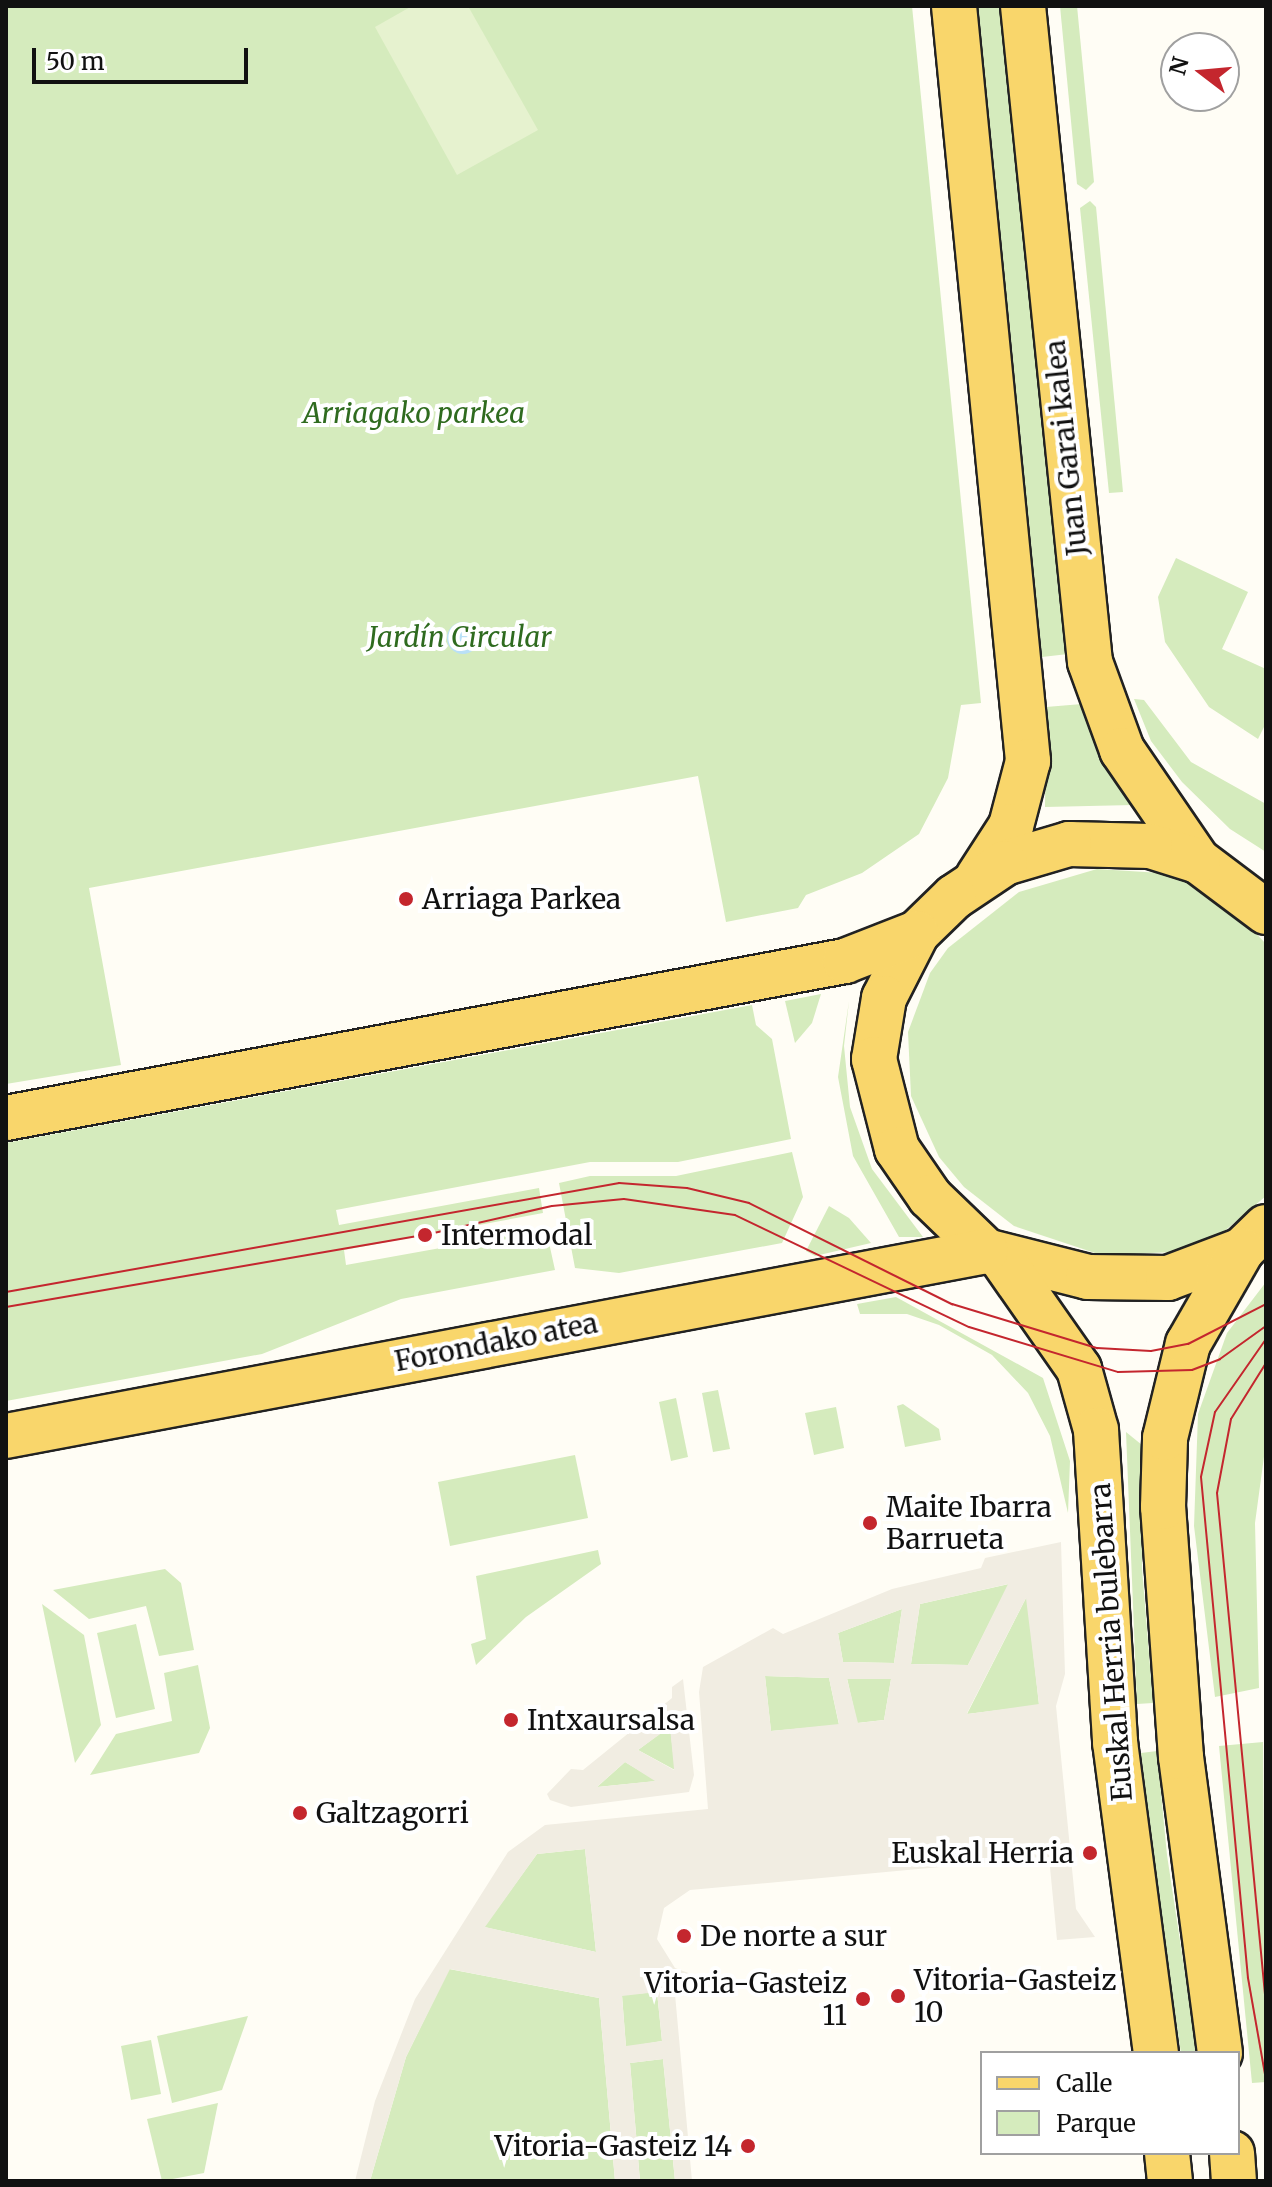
<!DOCTYPE html>
<html>
<head>
<meta charset="utf-8">
<style>
	body { margin:0 }
	#map { position:relative; width:1272px; height:2187px; overflow:hidden; background:#fffdf5; font-family:Merriweather,serif }
	div>[style] { position:absolute }
	[style*='--x'] { left:calc(var(--x)*1px); top:calc(var(--y)*1px); width:calc(var(--w)*1px); rotate:calc(var(--a)*1deg) }
	.green>* { inset:0; background:#d5ebbd }
	.pitch>* { inset:0; background:#e6f2cf }
	.plaza>* { inset:0; background:#f1ede2 }
	.water>* { inset:0; background:#b9e0f7 }
	.round { border-radius:50% }
	.roads { filter:drop-shadow(2px 0 #222) drop-shadow(-2px 0 #222) drop-shadow(0 2px #222) drop-shadow(0 -2px #222) }
	.major>* { height:44px; margin:-22px; padding:0 22px; transform-origin:22px; border-radius:22px; background:#f9d66b }
	.tram>* { height:2px; margin:-1px; padding:0 1px; transform-origin:1px; border-radius:1px; background:#c4262e }
	.dots>* { width:22px; height:22px; translate:-50% -50%; box-sizing:border-box; border:4px solid #fff; border-radius:50% }
	span { translate:-50% -50%; white-space:nowrap; text-align:center; line-height:1.15; -webkit-text-stroke:8px #fff; paint-order:stroke }
	.park-label { font-size:28px; color:#2f6b1f; font-style:italic }
	.street-label { font-size:28px; color:#111 }
	.poi-label { font-size:28px; color:#111 }
	.left { translate:0 -50%; text-align:left }
	.right { translate:-100% -50%; text-align:right }
	.frame { position:absolute; inset:0; border:8px solid #111; pointer-events:none }
	.legend { position:absolute; left:980px; top:2051px; width:260px; height:104px; box-sizing:border-box; background:#fff; border:2px solid #a0a0a0; margin:0; padding:10px 14px; list-style:none; font-size:24px; color:#111 }
	.legend li { display:flex; align-items:center; gap:16px; height:40px }
	.legend b { width:40px; border:2px solid #a0a0a0 }
	.north { position:absolute; left:1160px; top:32px; width:80px; height:80px; box-sizing:border-box; background:#fff; border:2px solid #a0a0a0; border-radius:50%; rotate:286deg; font-size:22px; font-weight:700; line-height:32px; text-align:center; color:#111 }
	.north::after { content:''; display:block; margin:auto; width:28px; height:36px; background:#c4262e; clip-path:polygon(50% 0,100% 100%,50% 72%,0 100%) }
	.scale { position:absolute; left:32px; top:48px; width:216px; height:36px; box-sizing:border-box; border:4px solid #111; border-top:0; padding-left:10px; font-size:24px; line-height:28px; white-space:nowrap; color:#111; -webkit-text-stroke:6px #fff; paint-order:stroke }
</style>
</head>
<body>
<div id="map">
	<div class="green">
		<div style="clip-path:polygon(6px 6px,912px 6px,981px 703px,961px 705px,948px 778px,919px 834px,862px 873px,806px 895px,798px 908px,726px 922px,698px 776px,89px 888px,121px 1065px,6px 1084px)"></div>
		<div style="clip-path:polygon(978px 6px,1003px 6px,1068px 654px,1042px 657px)"></div>
		<div style="clip-path:polygon(1060px 6px,1077px 6px,1094px 182px,1086px 190px,1077px 184px)"></div>
		<div style="clip-path:polygon(1090px 201px,1096px 207px,1123px 492px,1109px 493px,1080px 208px)"></div>
		<div style="clip-path:polygon(1176px 558px,1248px 592px,1222px 649px,1266px 669px,1266px 723px,1258px 739px,1209px 707px,1165px 642px,1158px 597px)"></div>
		<div style="clip-path:polygon(1134px 699px,1144px 700px,1191px 762px,1266px 804px,1266px 852px,1230px 829px,1182px 782px,1151px 741px)"></div>
		<div style="clip-path:polygon(1082px 704px,1096px 739px,1133px 805px,1045px 807px,1046px 707px)"></div>
		<div style="clip-path:polygon(1097px 869px,1161px 873px,1187px 881px,1238px 914px,1266px 944px,1266px 1196px,1221px 1234px,1175px 1252px,1101px 1255px,1014px 1226px,964px 1187px,939px 1157px,911px 1096px,908px 1032px,930px 973px,948px 948px,1019px 892px)"></div>
		<div style="clip-path:polygon(821px 994px,812px 1023px,795px 1043px,785px 1001px)"></div>
		<div style="clip-path:polygon(849px 1001px,844px 1046px,850px 1107px,872px 1169px,923px 1237px,899px 1237px,853px 1156px,838px 1077px)"></div>
		<div style="clip-path:polygon(752px 1005px,756px 1025px,772px 1039px,791px 1139px,678px 1162px,590px 1162px,336px 1210px,339px 1225px,539px 1188px,543px 1213px,344px 1250px,346px 1265px,546px 1229px,555px 1270px,401px 1299px,262px 1354px,6px 1401px,6px 1143px)"></div>
		<div style="clip-path:polygon(792px 1152px,803px 1197px,782px 1243px,619px 1273px,575px 1268px,559px 1183px,590px 1176px,676px 1176px)"></div>
		<div style="clip-path:polygon(829px 1206px,849px 1218px,871px 1243px,815px 1256px,806px 1251px)"></div>
		<div style="clip-path:polygon(1266px 1282px,1266px 1442px,1255px 1523px,1259px 1688px,1215px 1697px,1194px 1526px,1198px 1414px,1227px 1333px)"></div>
		<div style="clip-path:polygon(896px 1297px,1043px 1378px,1070px 1461px,1068px 1513px,1050px 1436px,1028px 1393px,992px 1355px,939px 1325px,907px 1314px,860px 1314px,857px 1304px)"></div>
		<div style="clip-path:polygon(718px 1390px,730px 1449px,713px 1452px,702px 1393px)"></div>
		<div style="clip-path:polygon(676px 1398px,688px 1457px,671px 1461px,659px 1402px)"></div>
		<div style="clip-path:polygon(903px 1404px,939px 1429px,941px 1440px,905px 1447px,897px 1406px)"></div>
		<div style="clip-path:polygon(836px 1407px,844px 1448px,814px 1455px,805px 1413px)"></div>
		<div style="clip-path:polygon(1126px 1432px,1142px 1445px,1142px 1568px,1153px 1703px,1137px 1704px)"></div>
		<div style="clip-path:polygon(575px 1455px,588px 1518px,450px 1546px,438px 1482px)"></div>
		<div style="clip-path:polygon(598px 1550px,601px 1564px,526px 1617px,476px 1665px,471px 1644px,486px 1639px,476px 1576px)"></div>
		<div style="clip-path:polygon(165px 1569px,181px 1583px,194px 1650px,159px 1656px,146px 1606px,89px 1619px,53px 1590px)"></div>
		<div style="clip-path:polygon(1009px 1584px,968px 1665px,911px 1664px,920px 1604px)"></div>
		<div style="clip-path:polygon(1027px 1596px,1039px 1705px,967px 1714px)"></div>
		<div style="clip-path:polygon(42px 1604px,84px 1635px,101px 1725px,75px 1763px)"></div>
		<div style="clip-path:polygon(902px 1609px,894px 1663px,843px 1662px,838px 1633px)"></div>
		<div style="clip-path:polygon(136px 1624px,155px 1709px,116px 1718px,97px 1633px)"></div>
		<div style="clip-path:polygon(198px 1665px,210px 1728px,199px 1753px,90px 1775px,116px 1734px,172px 1721px,164px 1673px)"></div>
		<div style="clip-path:polygon(765px 1676px,829px 1678px,839px 1725px,771px 1731px)"></div>
		<div style="clip-path:polygon(847px 1678px,891px 1679px,884px 1720px,857px 1723px)"></div>
		<div style="clip-path:polygon(670px 1726px,675px 1770px,638px 1750px)"></div>
		<div style="clip-path:polygon(1263px 1742px,1266px 2082px,1252px 2083px,1219px 1746px)"></div>
		<div style="clip-path:polygon(1157px 1751px,1167px 1855px,1197px 2053px,1181px 2053px,1150px 1845px,1141px 1753px)"></div>
		<div style="clip-path:polygon(625px 1762px,657px 1781px,597px 1787px)"></div>
		<div style="clip-path:polygon(585px 1849px,596px 1952px,484px 1927px,537px 1854px)"></div>
		<div style="clip-path:polygon(449px 1969px,599px 1998px,615px 2181px,370px 2181px,406px 2057px)"></div>
		<div style="clip-path:polygon(657px 1992px,662px 2041px,626px 2047px,622px 1995px)"></div>
		<div style="clip-path:polygon(248px 2016px,222px 2090px,172px 2103px,157px 2036px)"></div>
		<div style="clip-path:polygon(151px 2040px,161px 2094px,131px 2100px,121px 2046px)"></div>
		<div style="clip-path:polygon(663px 2059px,675px 2181px,640px 2181px,630px 2063px)"></div>
		<div style="clip-path:polygon(218px 2103px,204px 2173px,162px 2181px,147px 2119px)"></div>
	</div>
	<div class="pitch">
		<div style="clip-path:polygon(412px 6px,468px 6px,538px 130px,457px 175px,375px 27px)"></div>
	</div>
	<div class="plaza">
		<div style="clip-path:polygon(evenodd,1061px 1542px,1065px 1674px,1056px 1706px,1076px 1909px,1095px 1937px,1057px 1940px,1049px 1857px,690px 1890px,664px 1908px,657px 1939px,675px 1968px,699px 1977px,674px 1983px,692px 2181px,675px 2181px,663px 2059px,630px 2063px,640px 2181px,615px 2181px,599px 1998px,450px 1969px,406px 2057px,370px 2181px,355px 2181px,375px 2101px,415px 1999px,508px 1852px,545px 1825px,708px 1809px,699px 1692px,703px 1667px,773px 1628px,783px 1634px,892px 1589px,981px 1568px,985px 1558px,1061px 1542px,1008px 1584px,968px 1665px,911px 1664px,920px 1604px,1008px 1584px,1061px 1542px,1026px 1598px,1039px 1704px,968px 1714px,967px 1713px,1026px 1598px,1061px 1542px,902px 1609px,894px 1663px,843px 1662px,838px 1633px,902px 1609px,1061px 1542px,765px 1676px,829px 1678px,839px 1724px,771px 1731px,765px 1676px,1061px 1542px,847px 1679px,891px 1679px,884px 1720px,858px 1723px,847px 1679px,1061px 1542px,585px 1849px,596px 1952px,485px 1927px,537px 1854px,585px 1849px,1061px 1542px,657px 1992px,662px 2041px,626px 2046px,622px 1996px,657px 1992px)"></div>
		<div style="clip-path:polygon(evenodd,683px 1679px,694px 1775px,689px 1792px,571px 1807px,550px 1800px,547px 1794px,571px 1769px,583px 1770px,672px 1698px,672px 1687px,683px 1679px,670px 1727px,674px 1769px,674px 1770px,638px 1750px,670px 1727px,683px 1679px,625px 1762px,655px 1781px,598px 1787px,598px 1786px,625px 1762px)"></div>
	</div>
	<div class="water">
		<div class="round" style="left:447px;top:622px;width:32px;height:32px"></div>
	</div>
	<div class="roads">
		<div class="major">
			<div style="--x:954;--y:6;--w:759;--a:84.4"></div>
			<div style="--x:1028;--y:761;--w:67;--a:104.7"></div>
			<div style="--x:1011;--y:826;--w:61;--a:122.9"></div>
			<div style="--x:1023;--y:6;--w:659;--a:84.17"></div>
			<div style="--x:1090;--y:662;--w:94;--a:70"></div>
			<div style="--x:1122;--y:750;--w:135;--a:55.6"></div>
			<div style="--x:1266;--y:912;--w:85;--a:-143.1"></div>
			<div style="--x:1198;--y:861;--w:50;--a:-162.6"></div>
			<div style="--x:1150;--y:846;--w:81;--a:-178.6"></div>
			<div style="--x:1069;--y:844;--w:67;--a:163.5"></div>
			<div style="--x:1005;--y:863;--w:61;--a:146.3"></div>
			<div style="--x:954;--y:897;--w:52;--a:135.8"></div>
			<div style="--x:917;--y:933;--w:73;--a:116.9"></div>
			<div style="--x:884;--y:998;--w:62;--a:99.3"></div>
			<div style="--x:874;--y:1059;--w:93;--a:75.7"></div>
			<div style="--x:897;--y:1149;--w:58;--a:55.5"></div>
			<div style="--x:930;--y:1197;--w:78;--a:44"></div>
			<div style="--x:986;--y:1251;--w:105;--a:14.3"></div>
			<div style="--x:1088;--y:1277;--w:80;--a:0.7"></div>
			<div style="--x:1168;--y:1278;--w:79;--a:-20.7"></div>
			<div style="--x:1242;--y:1250;--w:33;--a:-44"></div>
			<div style="--x:6;--y:1118;--w:854;--a:-10.6"></div>
			<div style="--x:845;--y:961;--w:77;--a:-21.3"></div>
			<div style="--x:1000;--y:1256;--w:138;--a:55"></div>
			<div style="--x:1079;--y:1369;--w:63;--a:74.4"></div>
			<div style="--x:1096;--y:1430;--w:313;--a:86.5"></div>
			<div style="--x:1115;--y:1742;--w:314;--a:82.5"></div>
			<div style="--x:6;--y:1436;--w:997;--a:-10.69"></div>
			<div style="--x:1220;--y:2053;--w:299;--a:-97.5"></div>
			<div style="--x:1181;--y:1757;--w:251;--a:-94.1"></div>
			<div style="--x:1163;--y:1507;--w:69;--a:-88.3"></div>
			<div style="--x:1165;--y:1438;--w:97;--a:-76.3"></div>
			<div style="--x:1188;--y:1344;--w:108;--a:-60.1"></div>
			<div style="--x:1167;--y:2153;--w:28;--a:84"></div>
			<div style="--x:1232;--y:2153;--w:28;--a:86"></div>
		</div>
	</div>
	<div class="tram">
		<div style="--x:6;--y:1292;--w:623;--a:-10.08"></div>
		<div style="--x:619;--y:1183;--w:68;--a:4.2"></div>
		<div style="--x:687;--y:1188;--w:64;--a:13.6"></div>
		<div style="--x:749;--y:1203;--w:227;--a:26.5"></div>
		<div style="--x:952;--y:1304;--w:152;--a:16.9"></div>
		<div style="--x:1097;--y:1348;--w:54;--a:3.2"></div>
		<div style="--x:1151;--y:1351;--w:38;--a:-11"></div>
		<div style="--x:1188;--y:1344;--w:88;--a:-27.1"></div>
		<div style="--x:6;--y:1307;--w:425;--a:-9.8"></div>
		<div style="--x:425;--y:1235;--w:130;--a:-12.9"></div>
		<div style="--x:552;--y:1206;--w:72;--a:-5.6"></div>
		<div style="--x:624;--y:1199;--w:112;--a:8.2"></div>
		<div style="--x:735;--y:1215;--w:259;--a:25.6"></div>
		<div style="--x:969;--y:1327;--w:156;--a:16.8"></div>
		<div style="--x:1118;--y:1372;--w:74;--a:-1.5"></div>
		<div style="--x:1192;--y:1370;--w:30;--a:-21"></div>
		<div style="--x:1220;--y:1359;--w:57;--a:-35.7"></div>
		<div style="--x:1266;--y:1339;--w:89;--a:124.9"></div>
		<div style="--x:1215;--y:1412;--w:66;--a:102.2"></div>
		<div style="--x:1201;--y:1477;--w:503;--a:84.64"></div>
		<div style="--x:1248;--y:1978;--w:104;--a:80"></div>
		<div style="--x:1266;--y:1363;--w:66;--a:122"></div>
		<div style="--x:1231;--y:1419;--w:75;--a:100.7"></div>
		<div style="--x:1217;--y:1493;--w:514;--a:84.53"></div>
	</div>
	<div class="dots">
		<div style="left:406px;top:899px;background:#c4262e"></div>
		<div style="left:425px;top:1235px;background:#c4262e"></div>
		<div style="left:870px;top:1523px;background:#c4262e"></div>
		<div style="left:511px;top:1720px;background:#c4262e"></div>
		<div style="left:300px;top:1813px;background:#c4262e"></div>
		<div style="left:1090px;top:1853px;background:#c4262e"></div>
		<div style="left:684px;top:1936px;background:#c4262e"></div>
		<div style="left:898px;top:1996px;background:#c4262e"></div>
		<div style="left:863px;top:1999px;background:#c4262e"></div>
		<div style="left:748px;top:2146px;background:#c4262e"></div>
	</div>
	<div class="park-label">
		<span style="left:414px;top:413px">Arriagako parkea</span>
		<span style="left:460px;top:637px">Jardín Circular</span>
	</div>
	<div class="street-label">
		<span style="left:1066px;top:448px;rotate:-96deg">Juan Garai kalea</span>
		<span style="left:496px;top:1342px;rotate:-11deg">Forondako atea</span>
		<span style="left:1111px;top:1642px;rotate:-94deg">Euskal Herria bulebarra</span>
	</div>
	<div class="poi-label">
		<span class="left" style="left:422px;top:899px">Arriaga Parkea</span>
		<span class="left" style="left:441px;top:1235px">Intermodal</span>
		<span class="left" style="left:886px;top:1523px">Maite Ibarra<br>Barrueta</span>
		<span class="left" style="left:527px;top:1720px">Intxaursalsa</span>
		<span class="left" style="left:316px;top:1813px">Galtzagorri</span>
		<span class="right" style="left:1074px;top:1853px">Euskal Herria</span>
		<span class="left" style="left:700px;top:1936px">De norte a sur</span>
		<span class="left" style="left:914px;top:1996px">Vitoria-Gasteiz<br>10</span>
		<span class="right" style="left:847px;top:1999px">Vitoria-Gasteiz<br>11</span>
		<span class="right" style="left:732px;top:2146px">Vitoria-Gasteiz 14</span>
	</div>
	<div class="frame"></div>
	<ul class="legend">
	<li><b style="height:10px;background:#f9d66b"></b>Calle</li>
	<li><b style="height:22px;background:#d5ebbd"></b>Parque</li>
	</ul>
	<div class="north">N</div>
	<div class="scale">50 m</div>
</div>
</body>
</html>
